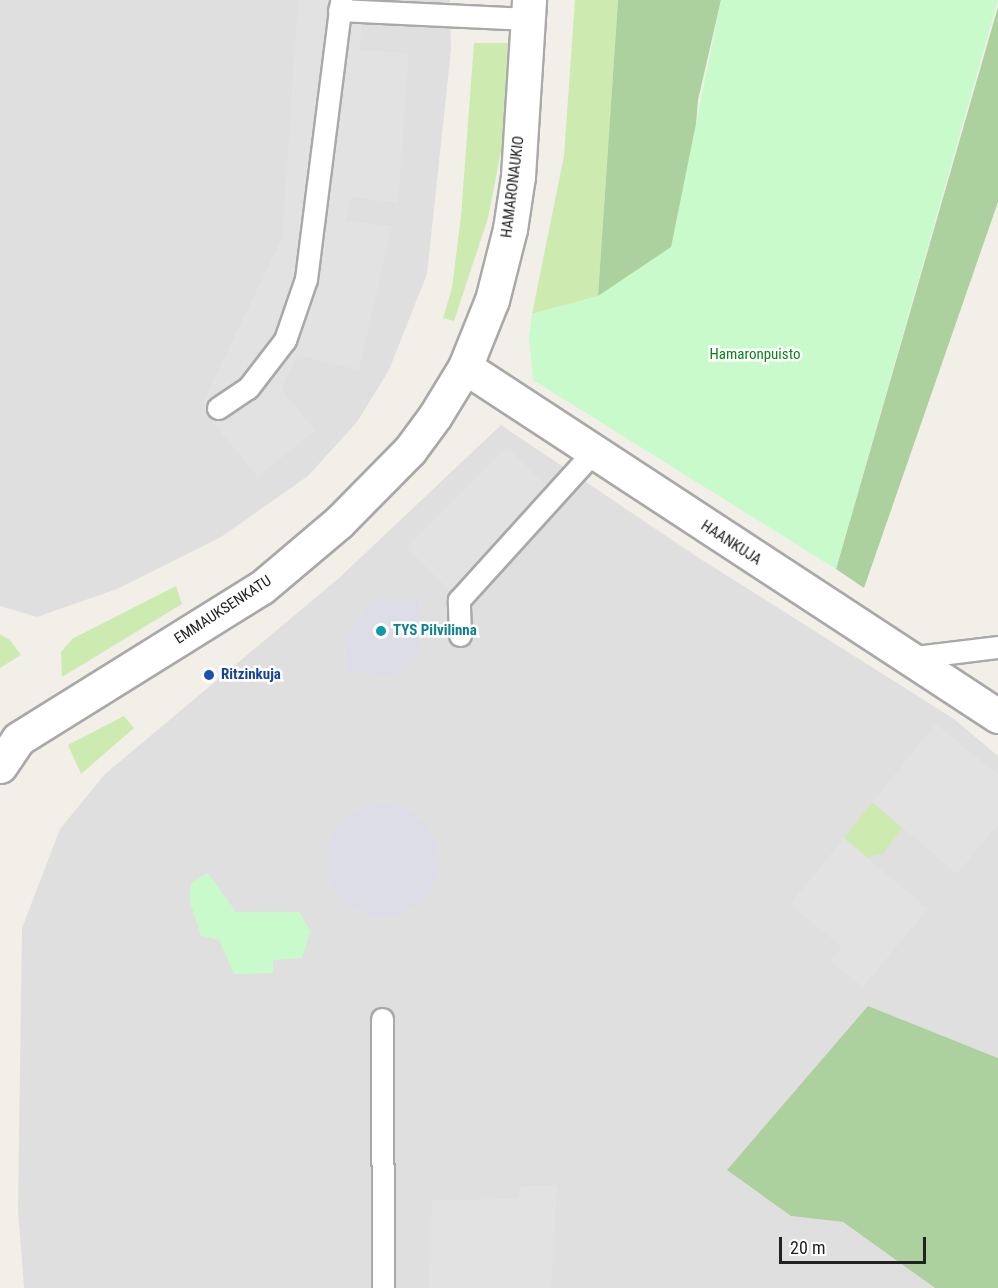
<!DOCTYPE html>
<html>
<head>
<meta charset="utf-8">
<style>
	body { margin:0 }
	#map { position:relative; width:998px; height:1288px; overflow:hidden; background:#f2efe9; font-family:"Roboto Condensed",sans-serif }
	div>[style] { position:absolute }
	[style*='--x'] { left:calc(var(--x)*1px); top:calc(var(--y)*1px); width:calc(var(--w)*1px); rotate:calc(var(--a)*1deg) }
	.residential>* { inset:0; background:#e0dfdf }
	.grass>* { inset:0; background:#cdebb0 }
	.forest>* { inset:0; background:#add19e }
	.park>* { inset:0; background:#c8facc }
	.parking>* { inset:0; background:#e2e2e2 }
	.plaza>* { inset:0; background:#dddde8 }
	.round { border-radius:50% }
	.roads { filter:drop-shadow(2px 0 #a9a9a9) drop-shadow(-2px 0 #a9a9a9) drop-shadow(0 2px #a9a9a9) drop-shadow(0 -2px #a9a9a9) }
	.service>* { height:21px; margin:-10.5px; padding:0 10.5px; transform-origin:10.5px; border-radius:10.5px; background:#fff }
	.minor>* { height:33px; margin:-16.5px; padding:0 16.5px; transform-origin:16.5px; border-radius:16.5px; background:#fff }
	.dots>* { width:16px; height:16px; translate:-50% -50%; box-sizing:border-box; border:3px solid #fff; border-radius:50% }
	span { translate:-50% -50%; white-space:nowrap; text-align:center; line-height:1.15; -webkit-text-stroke:5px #fff; paint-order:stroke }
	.street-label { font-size:15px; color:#222 }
	.park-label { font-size:15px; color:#0c8416 }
	.culture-label { font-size:15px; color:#0d838f; font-weight:700 }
	.left { translate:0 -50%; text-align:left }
	.transit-label { font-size:15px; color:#164399; font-weight:700 }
	.scale { position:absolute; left:779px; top:1237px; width:147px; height:27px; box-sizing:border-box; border:3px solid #222; border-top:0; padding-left:8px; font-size:18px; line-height:21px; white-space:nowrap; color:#222; -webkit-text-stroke:4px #fff; paint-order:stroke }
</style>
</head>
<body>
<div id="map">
	<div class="residential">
		<div style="clip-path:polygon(0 0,450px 0,451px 50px,427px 274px,389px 370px,357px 422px,308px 476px,221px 537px,117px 589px,37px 617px,0 606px)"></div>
		<div style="clip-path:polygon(501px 425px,699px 558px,954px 719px,998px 756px,998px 1058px,867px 1007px,791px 1216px,843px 1222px,935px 1288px,24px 1288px,18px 1210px,22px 928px,60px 829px,105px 774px,339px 578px)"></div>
	</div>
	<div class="grass">
		<div style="clip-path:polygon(575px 0,618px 0,598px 296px,532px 314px,564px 156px)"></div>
		<div style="clip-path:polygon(474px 43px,509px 43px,503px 141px,488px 218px,454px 321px,443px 318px,452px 288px,461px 216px)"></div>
		<div style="clip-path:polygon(176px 586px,182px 604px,62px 677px,61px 652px,72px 639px)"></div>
		<div style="clip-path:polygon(0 634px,10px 640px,21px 655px,0 668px)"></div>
		<div style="clip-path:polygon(124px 716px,134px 728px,81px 774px,68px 745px)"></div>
		<div style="clip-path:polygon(872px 802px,902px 828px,883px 854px,867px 857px,844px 838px)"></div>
	</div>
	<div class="forest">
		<div style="clip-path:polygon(618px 0,721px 0,698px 100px,672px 427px,598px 296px)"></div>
		<div style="clip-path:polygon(998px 7px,998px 202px,864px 588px,836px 569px)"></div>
		<div style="clip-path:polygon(868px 1006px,998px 1058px,998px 1288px,935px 1288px,843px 1222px,791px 1216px,727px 1170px)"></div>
	</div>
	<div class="park">
		<div style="clip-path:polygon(721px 0,998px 0,836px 569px,533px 380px,529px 338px,532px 314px,598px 296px,671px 247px)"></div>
		<div style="clip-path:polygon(208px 873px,236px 912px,300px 912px,310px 932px,302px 958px,273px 960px,273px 973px,234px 974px,219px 940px,201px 936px,190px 902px,191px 883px)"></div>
	</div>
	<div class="parking">
		<div style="clip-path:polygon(298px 0,365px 0,359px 50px,409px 53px,398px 203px,351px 197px,346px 221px,392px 226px,359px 370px,297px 355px,281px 389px,315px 430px,258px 477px,213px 423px,203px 402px,282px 238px)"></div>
		<div style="clip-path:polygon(507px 446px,554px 494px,459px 600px,406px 547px)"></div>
		<div style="clip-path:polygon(936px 724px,998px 775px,998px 825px,957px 874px,872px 802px)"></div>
		<div style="clip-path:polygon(844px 838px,928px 909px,863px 987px,830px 961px,842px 947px,790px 904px)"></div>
		<div style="clip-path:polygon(557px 1185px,551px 1288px,429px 1288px,432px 1200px,519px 1199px,520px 1186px)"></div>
	</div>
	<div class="plaza">
		<div style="clip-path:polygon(374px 599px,419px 600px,421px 650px,395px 675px,347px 672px,345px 636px)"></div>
		<div class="round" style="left:327px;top:805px;width:112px;height:112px"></div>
	</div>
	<div class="roads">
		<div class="service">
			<div style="--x:339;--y:10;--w:189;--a:2.7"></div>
			<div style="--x:218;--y:408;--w:36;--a:-34"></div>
			<div style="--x:248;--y:388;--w:61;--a:-52.4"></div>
			<div style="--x:285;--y:340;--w:65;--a:-71"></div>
			<div style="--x:306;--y:279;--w:281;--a:-82.8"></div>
			<div style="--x:460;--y:635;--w:35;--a:-92"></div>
			<div style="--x:459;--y:600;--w:200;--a:-47.8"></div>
			<div style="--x:907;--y:658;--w:92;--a:-6.9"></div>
			<div style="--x:382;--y:1019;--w:269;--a:89.8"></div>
		</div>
		<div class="minor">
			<div style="--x:465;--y:367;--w:637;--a:33.22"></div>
			<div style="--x:0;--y:766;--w:32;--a:-56"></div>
			<div style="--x:18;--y:739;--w:286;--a:-31.9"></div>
			<div style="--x:261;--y:588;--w:102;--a:-40.2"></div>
			<div style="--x:339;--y:522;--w:101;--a:-45.4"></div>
			<div style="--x:410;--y:450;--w:42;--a:-53.7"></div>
			<div style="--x:435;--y:416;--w:57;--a:-58.5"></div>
			<div style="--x:465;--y:367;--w:72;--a:-68.1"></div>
			<div style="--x:492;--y:300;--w:73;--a:-75.8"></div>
			<div style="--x:510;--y:229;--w:54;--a:-81.4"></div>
			<div style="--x:518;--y:176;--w:176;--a:-86.4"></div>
		</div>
	</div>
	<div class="dots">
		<div style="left:381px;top:631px;background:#0f9aa8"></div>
		<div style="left:209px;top:675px;background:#1a4fb4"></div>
	</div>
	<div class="street-label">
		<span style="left:513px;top:187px;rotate:-83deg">HAMARONAUKIO</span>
		<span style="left:731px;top:543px;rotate:33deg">HAANKUJA</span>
		<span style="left:223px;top:610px;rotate:-33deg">EMMAUKSENKATU</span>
	</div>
	<div class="park-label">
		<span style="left:755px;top:355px">Hamaronpuisto</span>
	</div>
	<div class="culture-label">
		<span class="left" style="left:393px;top:631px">TYS Pilvilinna</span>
	</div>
	<div class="transit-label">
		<span class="left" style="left:221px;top:675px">Ritzinkuja</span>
	</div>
	<div class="scale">20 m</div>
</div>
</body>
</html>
